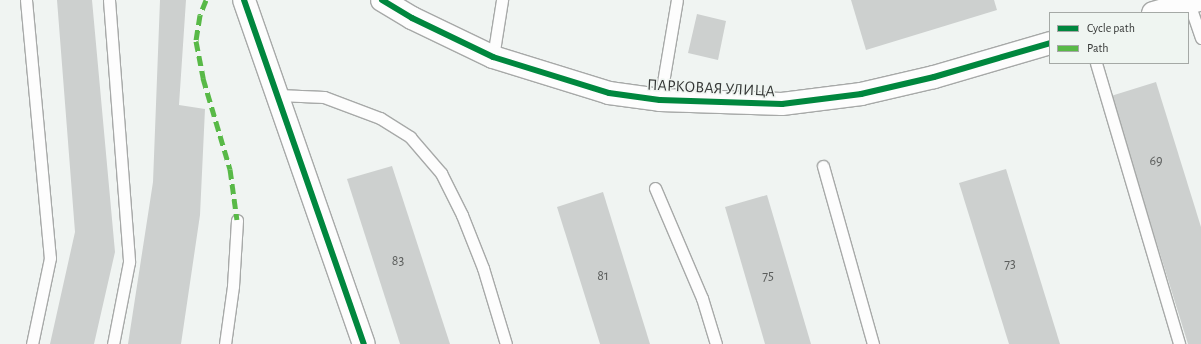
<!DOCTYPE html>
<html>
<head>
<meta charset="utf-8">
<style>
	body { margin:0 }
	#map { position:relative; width:1201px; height:344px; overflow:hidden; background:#f0f4f2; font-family:"Alegreya Sans",sans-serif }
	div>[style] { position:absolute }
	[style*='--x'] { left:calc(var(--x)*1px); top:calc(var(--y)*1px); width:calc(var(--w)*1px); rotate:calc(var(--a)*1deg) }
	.building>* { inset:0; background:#cdd0cf }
	.roads { filter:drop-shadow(1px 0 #a7a9a8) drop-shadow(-1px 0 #a7a9a8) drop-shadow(0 1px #a7a9a8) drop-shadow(0 -1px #a7a9a8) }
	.service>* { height:11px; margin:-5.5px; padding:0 5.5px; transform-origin:5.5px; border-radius:5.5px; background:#fdfdfd }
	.minor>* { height:22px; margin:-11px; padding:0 11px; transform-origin:11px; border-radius:11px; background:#fdfdfd }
	.quiet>* { height:5px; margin-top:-2.5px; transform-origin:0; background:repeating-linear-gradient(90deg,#58b947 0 10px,transparent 0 15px) }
	.cycleway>* { height:6px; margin:-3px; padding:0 3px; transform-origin:3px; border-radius:3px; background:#00873e }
	span { translate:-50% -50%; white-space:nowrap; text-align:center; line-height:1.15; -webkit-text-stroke:3px #eff5f1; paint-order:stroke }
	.number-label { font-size:14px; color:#5b5d5c }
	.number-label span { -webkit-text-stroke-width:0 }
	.street-label { font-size:16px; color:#353736 }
	.legend { position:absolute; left:1049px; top:12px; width:140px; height:52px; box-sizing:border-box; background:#eff5f1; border:1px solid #a5a9a6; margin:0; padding:5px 7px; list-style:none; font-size:12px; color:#353736 }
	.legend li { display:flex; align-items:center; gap:8px; height:20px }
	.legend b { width:20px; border:1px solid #a5a9a6 }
</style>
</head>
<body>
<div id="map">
	<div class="building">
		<div style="clip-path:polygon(57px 0,92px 0,115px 252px,94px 344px,50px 344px,75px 232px)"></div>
		<div style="clip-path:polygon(160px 0,186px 0,179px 105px,205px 109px,200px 215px,181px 344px,128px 344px,153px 182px)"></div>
		<div style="clip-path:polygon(851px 0,994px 0,997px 10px,866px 50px)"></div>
		<div style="clip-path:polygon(697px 14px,726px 21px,718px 60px,688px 53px)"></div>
		<div style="clip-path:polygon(1156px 82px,1201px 227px,1201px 344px,1188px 344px,1111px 96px)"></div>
		<div style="clip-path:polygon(392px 166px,450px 344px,400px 344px,347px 179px)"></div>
		<div style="clip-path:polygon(1006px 169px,1060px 344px,1009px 344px,959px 183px)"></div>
		<div style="clip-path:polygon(603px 192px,650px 344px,600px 344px,557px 207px)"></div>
		<div style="clip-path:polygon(767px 195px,811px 344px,765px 344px,725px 207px)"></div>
	</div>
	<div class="roads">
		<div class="service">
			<div style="--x:26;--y:0;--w:259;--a:84.7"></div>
			<div style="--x:50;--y:258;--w:88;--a:101.8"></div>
			<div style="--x:109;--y:0;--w:263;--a:85.6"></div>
			<div style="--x:129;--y:262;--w:84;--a:101"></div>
			<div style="--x:1189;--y:3;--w:37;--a:71"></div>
			<div style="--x:493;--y:57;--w:58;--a:-81"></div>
			<div style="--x:1096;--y:63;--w:293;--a:73.5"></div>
			<div style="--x:278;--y:95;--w:46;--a:2.5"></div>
			<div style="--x:324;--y:97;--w:60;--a:20.6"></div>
			<div style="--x:380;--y:118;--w:36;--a:32"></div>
			<div style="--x:410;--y:137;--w:48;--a:49.3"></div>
			<div style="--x:441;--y:173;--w:47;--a:63.4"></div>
			<div style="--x:462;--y:215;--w:57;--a:68.4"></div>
			<div style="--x:483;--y:268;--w:79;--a:73.2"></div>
			<div style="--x:660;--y:100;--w:101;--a:-80.4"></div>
			<div style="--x:823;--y:166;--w:185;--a:74.3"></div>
			<div style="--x:655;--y:188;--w:120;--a:66.9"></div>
			<div style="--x:702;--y:298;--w:48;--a:73.1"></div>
			<div style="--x:225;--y:344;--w:59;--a:-82.1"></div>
			<div style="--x:233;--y:286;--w:66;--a:-86.5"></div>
		</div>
		<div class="minor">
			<div style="--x:244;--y:0;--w:364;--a:70.8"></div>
			<div style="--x:382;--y:0;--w:35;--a:31"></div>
			<div style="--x:412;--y:18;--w:90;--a:25.7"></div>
			<div style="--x:493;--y:57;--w:121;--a:17.2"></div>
			<div style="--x:609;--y:93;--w:51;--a:7.8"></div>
			<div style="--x:660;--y:100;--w:122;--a:1.9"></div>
			<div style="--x:782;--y:104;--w:80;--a:-7.2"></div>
			<div style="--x:861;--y:94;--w:75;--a:-13.1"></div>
			<div style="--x:934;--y:77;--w:121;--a:-16.3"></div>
			<div style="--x:1153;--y:13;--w:48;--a:-15.8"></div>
		</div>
	</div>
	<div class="quiet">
		<div style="--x:206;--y:0;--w:16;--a:112"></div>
		<div style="--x:200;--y:15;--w:26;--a:99"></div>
		<div style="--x:196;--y:41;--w:38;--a:79"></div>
		<div style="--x:203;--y:78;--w:95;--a:73.5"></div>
		<div style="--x:230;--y:169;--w:51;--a:82.2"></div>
	</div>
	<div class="cycleway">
		<div style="--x:244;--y:0;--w:364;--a:70.8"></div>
		<div style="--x:382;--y:0;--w:35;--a:31"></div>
		<div style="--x:412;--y:18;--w:90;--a:25.7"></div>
		<div style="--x:493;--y:57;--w:121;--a:17.2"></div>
		<div style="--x:609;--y:93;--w:51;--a:7.8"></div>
		<div style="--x:660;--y:100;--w:122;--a:1.9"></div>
		<div style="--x:782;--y:104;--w:80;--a:-7.2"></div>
		<div style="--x:861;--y:94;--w:75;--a:-13.1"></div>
		<div style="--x:934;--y:77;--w:121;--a:-16.3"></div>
	</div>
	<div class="number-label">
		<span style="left:1156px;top:161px">69</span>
		<span style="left:398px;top:261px">83</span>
		<span style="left:1010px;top:264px">73</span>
		<span style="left:603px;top:276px">81</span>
		<span style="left:768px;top:276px">75</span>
	</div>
	<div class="street-label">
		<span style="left:711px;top:88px;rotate:3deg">ПАРКОВАЯ УЛИЦА</span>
	</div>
	<ul class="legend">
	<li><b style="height:5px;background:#00873e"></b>Cycle path</li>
	<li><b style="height:5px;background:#58b947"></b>Path</li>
	</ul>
</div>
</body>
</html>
